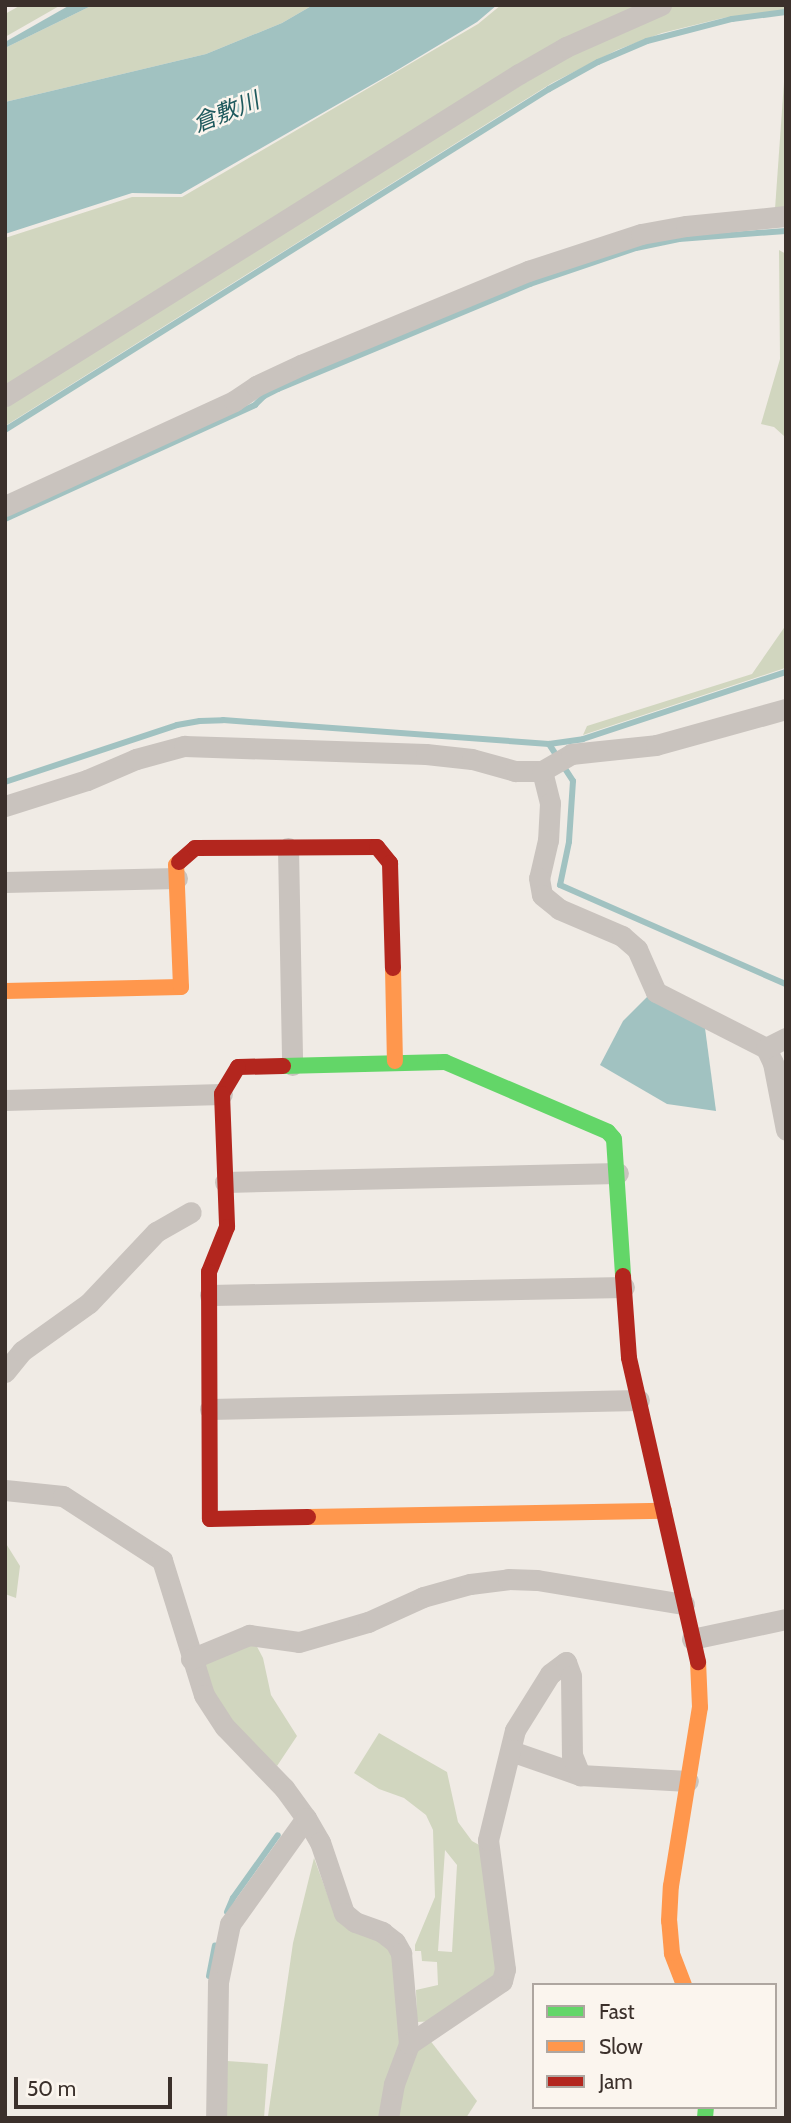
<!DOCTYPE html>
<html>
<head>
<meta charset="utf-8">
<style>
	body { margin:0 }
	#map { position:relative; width:791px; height:2123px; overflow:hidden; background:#f0ebe5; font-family:Cabin,"Noto Sans JP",sans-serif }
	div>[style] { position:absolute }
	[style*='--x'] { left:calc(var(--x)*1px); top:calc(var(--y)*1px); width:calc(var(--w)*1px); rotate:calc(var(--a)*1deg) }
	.green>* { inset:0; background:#d1d6bf }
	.water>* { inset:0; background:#a1c2c1 }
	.stream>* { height:6px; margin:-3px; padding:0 3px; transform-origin:3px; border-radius:3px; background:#a1c2c1 }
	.street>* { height:21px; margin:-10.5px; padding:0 10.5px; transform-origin:10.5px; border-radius:10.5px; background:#c9c3be }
	.fast>* { height:16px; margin:-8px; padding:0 8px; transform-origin:8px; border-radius:8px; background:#63d668 }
	.slow>* { height:16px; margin:-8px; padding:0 8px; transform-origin:8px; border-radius:8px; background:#ff974d }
	.jam>* { height:16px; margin:-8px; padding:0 8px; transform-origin:8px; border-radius:8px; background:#b3261e }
	span { translate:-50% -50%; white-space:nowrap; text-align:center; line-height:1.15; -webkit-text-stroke:5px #fbf5ee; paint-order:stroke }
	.water-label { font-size:23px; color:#1f5a5e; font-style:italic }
	.frame { position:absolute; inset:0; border:7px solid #3b302b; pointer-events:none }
	.legend { position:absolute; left:532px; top:1983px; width:245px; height:126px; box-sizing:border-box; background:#fbf5ee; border:2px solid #aea6a0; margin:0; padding:9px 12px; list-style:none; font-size:21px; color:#3b302b }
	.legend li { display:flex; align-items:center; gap:14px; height:35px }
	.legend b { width:35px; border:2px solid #aea6a0 }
	.scale { position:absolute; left:14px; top:2077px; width:158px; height:32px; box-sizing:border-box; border:4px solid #3b302b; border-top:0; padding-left:9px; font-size:21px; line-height:24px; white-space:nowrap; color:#3b302b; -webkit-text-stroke:5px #fbf5ee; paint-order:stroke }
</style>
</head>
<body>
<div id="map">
	<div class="green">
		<div style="clip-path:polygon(21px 5px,61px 5px,5px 37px,5px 14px)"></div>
		<div style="clip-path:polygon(93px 5px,313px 5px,282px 23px,206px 54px,5px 102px,5px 48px)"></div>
		<div style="clip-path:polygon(501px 5px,640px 5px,5px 390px,5px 238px,132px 197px,182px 197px,478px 24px)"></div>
		<div style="clip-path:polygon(673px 5px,786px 5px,786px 10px,723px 18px,662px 33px,617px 50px,552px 83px,5px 426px,5px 402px,603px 35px)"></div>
		<div style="clip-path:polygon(786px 54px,786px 207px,775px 209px)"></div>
		<div style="clip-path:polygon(779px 250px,786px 254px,786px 487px,784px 436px,774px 427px,761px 424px,780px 359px)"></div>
		<div style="clip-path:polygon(786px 625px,786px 671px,785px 668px,583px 735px,587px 726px,752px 674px)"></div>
		<div style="clip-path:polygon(5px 1542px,20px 1566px,16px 1598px,5px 1594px)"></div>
		<div style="clip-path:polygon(254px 1641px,263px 1658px,271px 1695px,297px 1736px,277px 1766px,244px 1736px,220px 1706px,201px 1663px)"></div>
		<div style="clip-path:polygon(evenodd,379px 1733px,447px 1772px,458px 1822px,472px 1841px,481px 1846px,501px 1971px,436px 2021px,417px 2022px,416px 1990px,438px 1985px,437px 1962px,422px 1961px,421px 1951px,415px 1951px,415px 1945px,435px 1897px,433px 1830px,426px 1815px,404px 1798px,379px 1789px,354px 1773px,379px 1733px,445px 1850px,457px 1865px,452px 1952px,438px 1951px,445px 1850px)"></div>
		<div style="clip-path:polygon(314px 1858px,334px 1912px,391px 1944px,402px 2044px,380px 2118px,268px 2116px,293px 1943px)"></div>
		<div style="clip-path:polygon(429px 2039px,477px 2101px,466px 2118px,394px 2118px,416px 2049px)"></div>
		<div style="clip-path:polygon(227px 2061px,268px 2064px,264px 2118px,225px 2118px)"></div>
	</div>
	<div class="water">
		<div style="clip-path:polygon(70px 5px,93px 5px,5px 48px,5px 42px)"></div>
		<div style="clip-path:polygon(313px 5px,497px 5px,477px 22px,394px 72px,181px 194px,132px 193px,5px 234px,5px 102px,206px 54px,282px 23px)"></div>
		<div style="clip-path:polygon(648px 996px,705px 1028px,716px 1111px,667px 1104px,600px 1065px,623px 1021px)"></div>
	</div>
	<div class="stream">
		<div style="--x:5;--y:430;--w:642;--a:-32.08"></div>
		<div style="--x:549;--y:89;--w:56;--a:-28.9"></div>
		<div style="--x:598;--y:62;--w:53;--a:-23.2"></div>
		<div style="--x:647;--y:41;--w:88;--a:-14.5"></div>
		<div style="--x:732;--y:19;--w:54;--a:-7.4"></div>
		<div style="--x:5;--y:519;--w:275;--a:-24.5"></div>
		<div style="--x:255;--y:405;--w:13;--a:-45"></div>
		<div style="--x:264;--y:396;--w:16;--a:-27"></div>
		<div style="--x:278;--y:389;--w:273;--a:-22.6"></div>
		<div style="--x:530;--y:284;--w:112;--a:-18.8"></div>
		<div style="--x:636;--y:248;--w:44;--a:-11.8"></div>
		<div style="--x:679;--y:239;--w:107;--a:-4.3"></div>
		<div style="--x:549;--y:744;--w:44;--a:57"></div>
		<div style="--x:573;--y:781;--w:61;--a:93.8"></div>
		<div style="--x:569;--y:842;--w:44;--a:101.8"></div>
		<div style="--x:560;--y:885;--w:247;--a:23.7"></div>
		<div style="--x:5;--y:782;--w:181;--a:-18.3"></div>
		<div style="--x:177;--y:725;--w:23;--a:-10"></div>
		<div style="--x:200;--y:721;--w:23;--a:-2"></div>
		<div style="--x:223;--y:720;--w:327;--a:4.2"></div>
		<div style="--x:549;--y:744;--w:34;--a:-8"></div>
		<div style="--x:583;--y:739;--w:214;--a:-18.3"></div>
		<div style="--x:227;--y:1912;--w:15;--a:-67"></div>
		<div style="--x:233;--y:1898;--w:77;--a:-54.5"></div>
		<div style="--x:209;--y:1976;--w:31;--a:-79"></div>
	</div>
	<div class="street">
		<div style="--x:5;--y:396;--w:607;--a:-32.07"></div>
		<div style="--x:519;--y:74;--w:54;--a:-29.9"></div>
		<div style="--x:566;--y:47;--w:104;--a:-23.9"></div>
		<div style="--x:5;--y:506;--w:252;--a:-24.6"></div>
		<div style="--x:234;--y:401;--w:27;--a:-34"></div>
		<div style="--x:256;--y:386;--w:50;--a:-25"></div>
		<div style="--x:301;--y:365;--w:246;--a:-22.5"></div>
		<div style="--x:528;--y:271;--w:119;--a:-18.1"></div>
		<div style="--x:641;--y:234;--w:46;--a:-10.1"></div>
		<div style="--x:686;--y:226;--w:100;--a:-5.7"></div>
		<div style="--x:542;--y:771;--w:33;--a:76"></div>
		<div style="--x:550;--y:803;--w:37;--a:93"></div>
		<div style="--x:548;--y:840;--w:39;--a:103"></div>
		<div style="--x:539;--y:878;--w:17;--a:80"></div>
		<div style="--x:542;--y:895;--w:22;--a:39"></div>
		<div style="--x:559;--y:909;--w:69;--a:23.2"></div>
		<div style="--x:622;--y:936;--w:20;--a:41"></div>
		<div style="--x:637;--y:949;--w:47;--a:66.2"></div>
		<div style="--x:656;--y:992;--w:123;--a:27"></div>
		<div style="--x:766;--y:1048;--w:17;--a:65"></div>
		<div style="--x:773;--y:1063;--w:68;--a:79"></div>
		<div style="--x:5;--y:806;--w:86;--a:-17.6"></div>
		<div style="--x:87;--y:780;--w:53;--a:-23.2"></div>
		<div style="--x:136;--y:759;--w:50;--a:-15.2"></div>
		<div style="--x:184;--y:746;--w:242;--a:1.9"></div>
		<div style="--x:426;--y:754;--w:46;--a:6.2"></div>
		<div style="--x:472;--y:759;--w:45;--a:15.6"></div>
		<div style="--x:515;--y:771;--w:27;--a:0"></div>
		<div style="--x:542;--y:771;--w:34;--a:-30"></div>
		<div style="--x:571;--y:754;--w:85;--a:-6"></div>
		<div style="--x:656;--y:745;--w:135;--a:-15.5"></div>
		<div style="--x:288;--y:848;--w:217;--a:88.9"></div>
		<div style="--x:5;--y:882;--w:172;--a:-1.3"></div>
		<div style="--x:766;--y:1048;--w:22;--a:-27"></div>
		<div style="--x:5;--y:1100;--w:217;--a:-1.6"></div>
		<div style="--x:225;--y:1182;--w:393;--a:-1.3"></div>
		<div style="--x:210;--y:1295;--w:414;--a:-1.1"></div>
		<div style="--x:5;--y:1372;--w:27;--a:-51"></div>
		<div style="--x:22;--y:1351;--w:82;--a:-35.6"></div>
		<div style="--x:89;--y:1303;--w:98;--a:-46.7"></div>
		<div style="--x:156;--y:1232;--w:40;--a:-29.7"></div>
		<div style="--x:210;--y:1409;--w:429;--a:-1.2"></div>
		<div style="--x:5;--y:1490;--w:58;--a:5.9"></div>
		<div style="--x:63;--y:1496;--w:118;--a:32.9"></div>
		<div style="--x:162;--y:1560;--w:141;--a:72.7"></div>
		<div style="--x:204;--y:1695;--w:38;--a:57"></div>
		<div style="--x:225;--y:1727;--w:85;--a:46"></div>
		<div style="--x:284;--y:1788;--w:37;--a:54"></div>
		<div style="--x:306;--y:1818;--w:130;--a:125.6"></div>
		<div style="--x:230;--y:1924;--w:59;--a:101.7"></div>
		<div style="--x:218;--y:1982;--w:136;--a:90.8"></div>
		<div style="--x:692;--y:1639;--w:96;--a:-12"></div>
		<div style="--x:191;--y:1659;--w:63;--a:-22.5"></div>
		<div style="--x:249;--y:1635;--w:50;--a:8"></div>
		<div style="--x:299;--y:1642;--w:72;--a:-16.2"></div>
		<div style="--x:368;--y:1622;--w:60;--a:-24.4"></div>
		<div style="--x:423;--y:1597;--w:49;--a:-15.5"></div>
		<div style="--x:470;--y:1584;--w:38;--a:-7"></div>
		<div style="--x:508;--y:1579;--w:29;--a:2"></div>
		<div style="--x:537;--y:1580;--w:149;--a:9.3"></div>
		<div style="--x:511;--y:1751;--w:73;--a:19.2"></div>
		<div style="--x:580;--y:1775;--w:108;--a:3.2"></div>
		<div style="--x:306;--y:1818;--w:28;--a:60"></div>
		<div style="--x:320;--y:1842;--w:75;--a:71.3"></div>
		<div style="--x:344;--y:1913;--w:14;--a:39"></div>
		<div style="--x:355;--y:1922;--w:29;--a:20"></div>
		<div style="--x:382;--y:1932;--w:16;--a:38"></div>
		<div style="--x:395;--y:1942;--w:13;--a:61"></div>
		<div style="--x:401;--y:1953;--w:91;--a:85"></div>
		<div style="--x:388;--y:2118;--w:35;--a:-80"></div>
		<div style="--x:394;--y:2084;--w:43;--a:-69.4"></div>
		<div style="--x:409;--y:2044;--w:112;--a:-34.1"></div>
		<div style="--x:502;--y:1981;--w:12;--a:-76"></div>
		<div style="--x:505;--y:1969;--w:130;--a:-97.5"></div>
		<div style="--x:488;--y:1840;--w:113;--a:-76.2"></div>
		<div style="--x:515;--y:1730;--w:66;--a:-58"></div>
		<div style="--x:550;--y:1674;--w:20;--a:-37"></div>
		<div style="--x:566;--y:1662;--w:15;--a:70"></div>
		<div style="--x:571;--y:1676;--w:79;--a:89.3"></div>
		<div style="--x:572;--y:1755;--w:22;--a:68"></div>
	</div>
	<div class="fast">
		<div style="--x:283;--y:1066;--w:162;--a:-1.4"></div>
		<div style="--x:445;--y:1062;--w:177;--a:23.2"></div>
		<div style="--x:608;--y:1132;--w:9;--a:49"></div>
		<div style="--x:614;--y:1139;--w:137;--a:86.2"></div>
		<div style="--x:705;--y:2118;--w:11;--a:-85"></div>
	</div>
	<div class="slow">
		<div style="--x:393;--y:968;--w:93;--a:88.8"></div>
		<div style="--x:5;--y:991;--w:176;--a:-1.3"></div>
		<div style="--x:181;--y:987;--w:122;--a:-92.3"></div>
		<div style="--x:176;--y:865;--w:4;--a:-45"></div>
		<div style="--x:308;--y:1517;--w:356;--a:-1"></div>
		<div style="--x:684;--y:1985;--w:34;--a:-111"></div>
		<div style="--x:672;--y:1953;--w:32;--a:-95"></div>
		<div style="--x:669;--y:1921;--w:35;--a:-87"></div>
		<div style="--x:671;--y:1886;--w:181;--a:-80.8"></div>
		<div style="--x:700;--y:1707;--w:45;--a:-92.5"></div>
	</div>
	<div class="jam">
		<div style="--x:179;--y:862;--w:21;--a:-41"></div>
		<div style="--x:195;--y:848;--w:182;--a:-0.3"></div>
		<div style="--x:377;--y:847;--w:21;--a:51"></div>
		<div style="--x:390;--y:863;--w:105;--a:88.4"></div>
		<div style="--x:283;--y:1066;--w:45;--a:178.7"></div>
		<div style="--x:238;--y:1067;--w:31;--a:121"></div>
		<div style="--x:222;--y:1094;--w:133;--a:87.8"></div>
		<div style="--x:227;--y:1227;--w:48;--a:111.8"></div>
		<div style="--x:209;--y:1272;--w:247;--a:89.8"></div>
		<div style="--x:210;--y:1519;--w:98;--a:-1.2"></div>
		<div style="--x:623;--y:1276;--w:82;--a:85.8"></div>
		<div style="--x:629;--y:1358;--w:312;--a:77.2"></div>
	</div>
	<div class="water-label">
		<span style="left:226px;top:112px;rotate:-22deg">倉敷川</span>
	</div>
	<div class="frame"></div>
	<ul class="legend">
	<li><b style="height:9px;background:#63d668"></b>Fast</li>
	<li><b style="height:9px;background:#ff974d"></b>Slow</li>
	<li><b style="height:9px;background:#b3261e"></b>Jam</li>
	</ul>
	<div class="scale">50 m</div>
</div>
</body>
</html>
